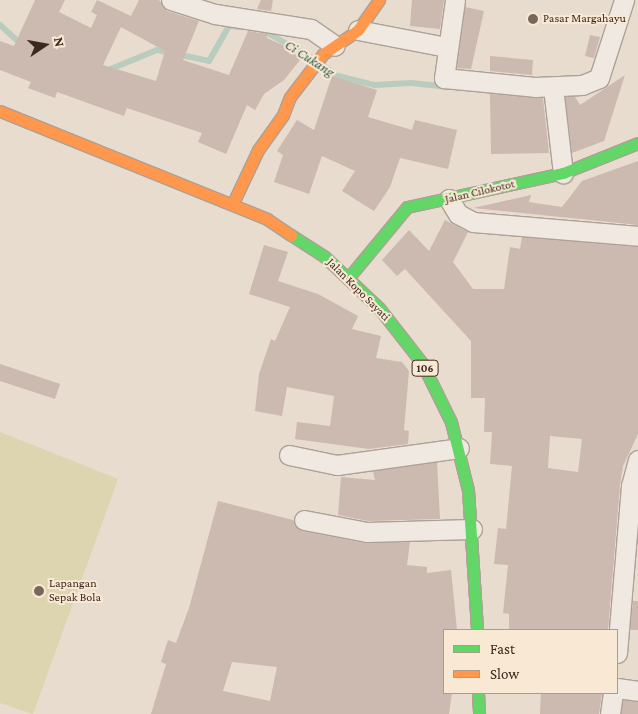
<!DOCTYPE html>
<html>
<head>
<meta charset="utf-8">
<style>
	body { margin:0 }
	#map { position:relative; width:638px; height:714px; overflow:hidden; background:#e8dcce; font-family:"Crimson Pro",serif }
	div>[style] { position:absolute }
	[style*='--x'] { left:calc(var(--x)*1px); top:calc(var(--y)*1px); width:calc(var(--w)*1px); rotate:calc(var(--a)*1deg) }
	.green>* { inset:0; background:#dcd5af }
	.stream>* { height:6px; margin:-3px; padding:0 3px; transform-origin:3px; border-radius:3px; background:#baccbe }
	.building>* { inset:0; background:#ccb9af }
	.roads { filter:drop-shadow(1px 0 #ada197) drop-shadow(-1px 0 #ada197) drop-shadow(0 1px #ada197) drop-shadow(0 -1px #ada197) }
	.street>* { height:19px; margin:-9.5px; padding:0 9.5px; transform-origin:9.5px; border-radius:9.5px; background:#efe9e1 }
	.fast>* { height:11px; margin:-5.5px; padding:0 5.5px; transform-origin:5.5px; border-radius:5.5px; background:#63d668 }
	.slow>* { height:11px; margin:-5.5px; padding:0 5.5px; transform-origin:5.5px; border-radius:5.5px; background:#ff974d }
	.dots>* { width:14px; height:14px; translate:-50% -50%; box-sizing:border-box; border:2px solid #f9e9d4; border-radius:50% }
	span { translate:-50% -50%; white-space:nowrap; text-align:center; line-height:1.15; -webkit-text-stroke:4px #f9e9d4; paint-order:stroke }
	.shield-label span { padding:1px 4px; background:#f9e9d4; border:1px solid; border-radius:4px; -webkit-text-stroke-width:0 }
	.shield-label { font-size:11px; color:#3d281d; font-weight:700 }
	.poi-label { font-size:12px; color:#3d281d }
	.left { translate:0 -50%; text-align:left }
	.street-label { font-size:12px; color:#3d281d }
	.water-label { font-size:14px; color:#2b5e54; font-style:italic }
	.legend { position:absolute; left:443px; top:629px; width:175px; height:65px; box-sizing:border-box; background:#f9e9d4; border:1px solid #ae9c8b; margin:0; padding:6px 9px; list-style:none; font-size:15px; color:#3d281d }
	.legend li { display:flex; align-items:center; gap:10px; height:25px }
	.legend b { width:25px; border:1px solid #ae9c8b }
	.north { position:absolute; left:20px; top:20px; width:50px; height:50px; -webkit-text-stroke:4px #f9e9d4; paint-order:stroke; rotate:78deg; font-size:14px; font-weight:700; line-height:20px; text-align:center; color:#3d281d }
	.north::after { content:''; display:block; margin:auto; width:18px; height:22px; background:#3d281d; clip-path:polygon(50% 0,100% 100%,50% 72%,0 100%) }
</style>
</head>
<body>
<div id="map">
	<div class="green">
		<div style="clip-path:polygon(0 432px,118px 479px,33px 714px,0 703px)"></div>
	</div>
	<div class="stream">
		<div style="--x:0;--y:25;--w:31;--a:42"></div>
		<div style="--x:264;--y:31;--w:55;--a:29.4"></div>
		<div style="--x:322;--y:65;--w:19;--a:35"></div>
		<div style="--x:338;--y:76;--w:38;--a:14"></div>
		<div style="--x:375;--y:85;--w:36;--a:-3"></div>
		<div style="--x:411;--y:83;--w:39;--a:6"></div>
		<div style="--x:106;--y:71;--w:55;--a:-22.4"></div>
		<div style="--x:157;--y:50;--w:53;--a:11.9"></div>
		<div style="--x:209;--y:61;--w:40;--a:-60.3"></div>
		<div style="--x:229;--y:26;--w:11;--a:5"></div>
	</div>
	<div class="building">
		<div style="clip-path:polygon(evenodd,35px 0,65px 0,59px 12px,91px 28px,97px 15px,91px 12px,97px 0,131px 16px,139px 0,159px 0,167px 11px,199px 21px,183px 60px,229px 75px,248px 31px,267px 34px,267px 38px,304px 55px,284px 80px,264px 94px,255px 110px,247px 105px,226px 154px,198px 142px,202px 133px,127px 108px,124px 116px,57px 92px,55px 98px,28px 88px,31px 82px,0 70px,0 41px,14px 46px,35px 0,121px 27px,165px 51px,156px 81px,103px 65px,121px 27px)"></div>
		<div style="clip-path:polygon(261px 0,273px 0,271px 11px,257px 9px)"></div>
		<div style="clip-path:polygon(412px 0,444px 0,440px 29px,410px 26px)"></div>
		<div style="clip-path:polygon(465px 7px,484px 11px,471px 69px,457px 68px)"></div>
		<div style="clip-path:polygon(590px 35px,600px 37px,594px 58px,585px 56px)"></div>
		<div style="clip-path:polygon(490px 56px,533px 60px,532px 75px,490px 71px)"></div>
		<div style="clip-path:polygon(625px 75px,604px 141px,572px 153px,565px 97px,575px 97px,580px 105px)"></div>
		<div style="clip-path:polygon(332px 76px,377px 90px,368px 117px,412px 130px,415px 120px,457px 130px,448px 169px,400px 158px,390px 187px,374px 211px,342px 191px,355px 171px,322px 156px,309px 194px,274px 182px,283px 155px,277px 151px,297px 120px,314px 130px)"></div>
		<div style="clip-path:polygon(490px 94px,543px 98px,549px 153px,491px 154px)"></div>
		<div style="clip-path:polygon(638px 161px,638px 225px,473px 208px,531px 195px,529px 202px,562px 207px,582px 181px)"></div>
		<div style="clip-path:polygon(evenodd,445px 220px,468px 232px,453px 262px,473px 289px,504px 289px,510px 247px,520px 249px,522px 237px,638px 247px,638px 434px,623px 466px,620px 485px,608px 630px,509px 630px,509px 614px,503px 613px,508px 565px,494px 564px,498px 528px,506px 529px,512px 466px,490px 464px,492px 432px,484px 432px,485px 398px,471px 398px,471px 341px,405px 269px,397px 276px,382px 260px,409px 230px,429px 251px,445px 220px,550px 436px,582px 439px,578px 472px,548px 468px,550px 436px)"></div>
		<div style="clip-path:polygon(264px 245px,288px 252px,278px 281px,318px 294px,358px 316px,352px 329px,381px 336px,376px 358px,402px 362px,409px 371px,404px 430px,409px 431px,408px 444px,369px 449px,295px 439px,297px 422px,330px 426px,334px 396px,287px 387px,282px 416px,255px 411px,259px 374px,271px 339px,275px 341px,290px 307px,249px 294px)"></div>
		<div style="clip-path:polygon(0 364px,60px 384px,55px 399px,0 381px)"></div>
		<div style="clip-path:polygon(437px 462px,440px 519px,368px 521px,338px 515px,341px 477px,375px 480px,373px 471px)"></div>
		<div style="clip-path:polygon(evenodd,218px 501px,293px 520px,302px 531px,365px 543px,410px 542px,407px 565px,427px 567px,427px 573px,451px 570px,457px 630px,444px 630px,444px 693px,452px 693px,449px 714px,151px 714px,166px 664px,161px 662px,168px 640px,176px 643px,189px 608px,218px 501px,232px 662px,277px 667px,270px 701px,223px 691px,232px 662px)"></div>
		<div style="clip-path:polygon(633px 601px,638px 601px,638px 630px,630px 630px)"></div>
		<div style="clip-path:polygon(541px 693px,602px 693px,599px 714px,540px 714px)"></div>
		<div style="clip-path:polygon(623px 700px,638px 702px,638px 714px,621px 714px)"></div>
	</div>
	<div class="roads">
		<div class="street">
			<div style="--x:171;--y:0;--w:46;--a:17.7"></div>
			<div style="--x:215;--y:14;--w:97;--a:8.9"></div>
			<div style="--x:311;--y:29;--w:29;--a:35"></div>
			<div style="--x:455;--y:0;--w:79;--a:98"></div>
			<div style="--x:444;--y:78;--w:91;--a:5.6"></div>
			<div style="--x:535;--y:87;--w:47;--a:-2.4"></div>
			<div style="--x:582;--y:85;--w:18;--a:-22"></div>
			<div style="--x:599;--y:78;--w:82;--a:-72.2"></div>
			<div style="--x:358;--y:30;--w:90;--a:10.9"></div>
			<div style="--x:553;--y:87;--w:87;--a:83.4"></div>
			<div style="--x:449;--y:199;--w:17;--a:59"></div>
			<div style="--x:458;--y:214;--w:17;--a:28"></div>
			<div style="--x:473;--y:222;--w:166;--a:4.8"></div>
			<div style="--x:289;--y:455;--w:49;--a:11.8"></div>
			<div style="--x:337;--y:465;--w:123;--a:-7.9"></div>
			<div style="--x:304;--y:520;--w:64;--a:10.8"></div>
			<div style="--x:367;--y:532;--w:105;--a:-1.6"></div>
			<div style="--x:617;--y:653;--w:168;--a:-85.2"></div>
			<div style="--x:631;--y:486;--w:27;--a:-75"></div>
			<div style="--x:617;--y:688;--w:21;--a:8"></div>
			<div style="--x:610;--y:714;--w:21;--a:-82"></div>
		</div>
		<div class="fast">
			<div style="--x:291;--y:235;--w:40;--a:32.9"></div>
			<div style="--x:325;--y:257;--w:74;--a:43.4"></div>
			<div style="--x:379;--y:308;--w:70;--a:52"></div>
			<div style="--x:422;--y:363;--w:66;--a:63.8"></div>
			<div style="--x:451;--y:422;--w:70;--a:76"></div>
			<div style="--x:468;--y:490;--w:140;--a:86.3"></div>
			<div style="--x:349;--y:277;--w:91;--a:-50.4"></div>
			<div style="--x:407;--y:207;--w:160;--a:-12.3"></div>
			<div style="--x:563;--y:173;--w:81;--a:-21.8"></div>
			<div style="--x:478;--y:693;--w:21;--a:87"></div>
		</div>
		<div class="slow">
			<div style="--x:0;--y:111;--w:288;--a:22"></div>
			<div style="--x:267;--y:219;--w:29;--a:34"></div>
			<div style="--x:233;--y:203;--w:59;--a:-64.7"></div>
			<div style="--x:258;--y:150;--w:43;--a:-54.5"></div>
			<div style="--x:283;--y:115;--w:19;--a:-69"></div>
			<div style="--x:290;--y:97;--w:54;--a:-52.5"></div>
			<div style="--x:323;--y:54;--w:42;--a:-34.4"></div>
			<div style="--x:358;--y:30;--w:37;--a:-55"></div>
		</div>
	</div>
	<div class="dots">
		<div style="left:533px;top:19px;background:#79675b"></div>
		<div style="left:39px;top:591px;background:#79675b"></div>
	</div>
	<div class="shield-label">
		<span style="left:425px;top:368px">106</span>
	</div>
	<div class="poi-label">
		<span class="left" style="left:543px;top:19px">Pasar Margahayu</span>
		<span class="left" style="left:49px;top:591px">Lapangan<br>Sepak Bola</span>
	</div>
	<div class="street-label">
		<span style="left:480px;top:192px;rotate:-13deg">Jalan Cilokotot</span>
		<span style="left:358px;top:290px;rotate:45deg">Jalan Kopo Sayati</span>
	</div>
	<div class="water-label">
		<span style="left:310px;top:58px;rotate:33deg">Ci Cukang</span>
	</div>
	<ul class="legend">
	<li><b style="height:6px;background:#63d668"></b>Fast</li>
	<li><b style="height:6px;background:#ff974d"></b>Slow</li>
	</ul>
	<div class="north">N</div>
</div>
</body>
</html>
